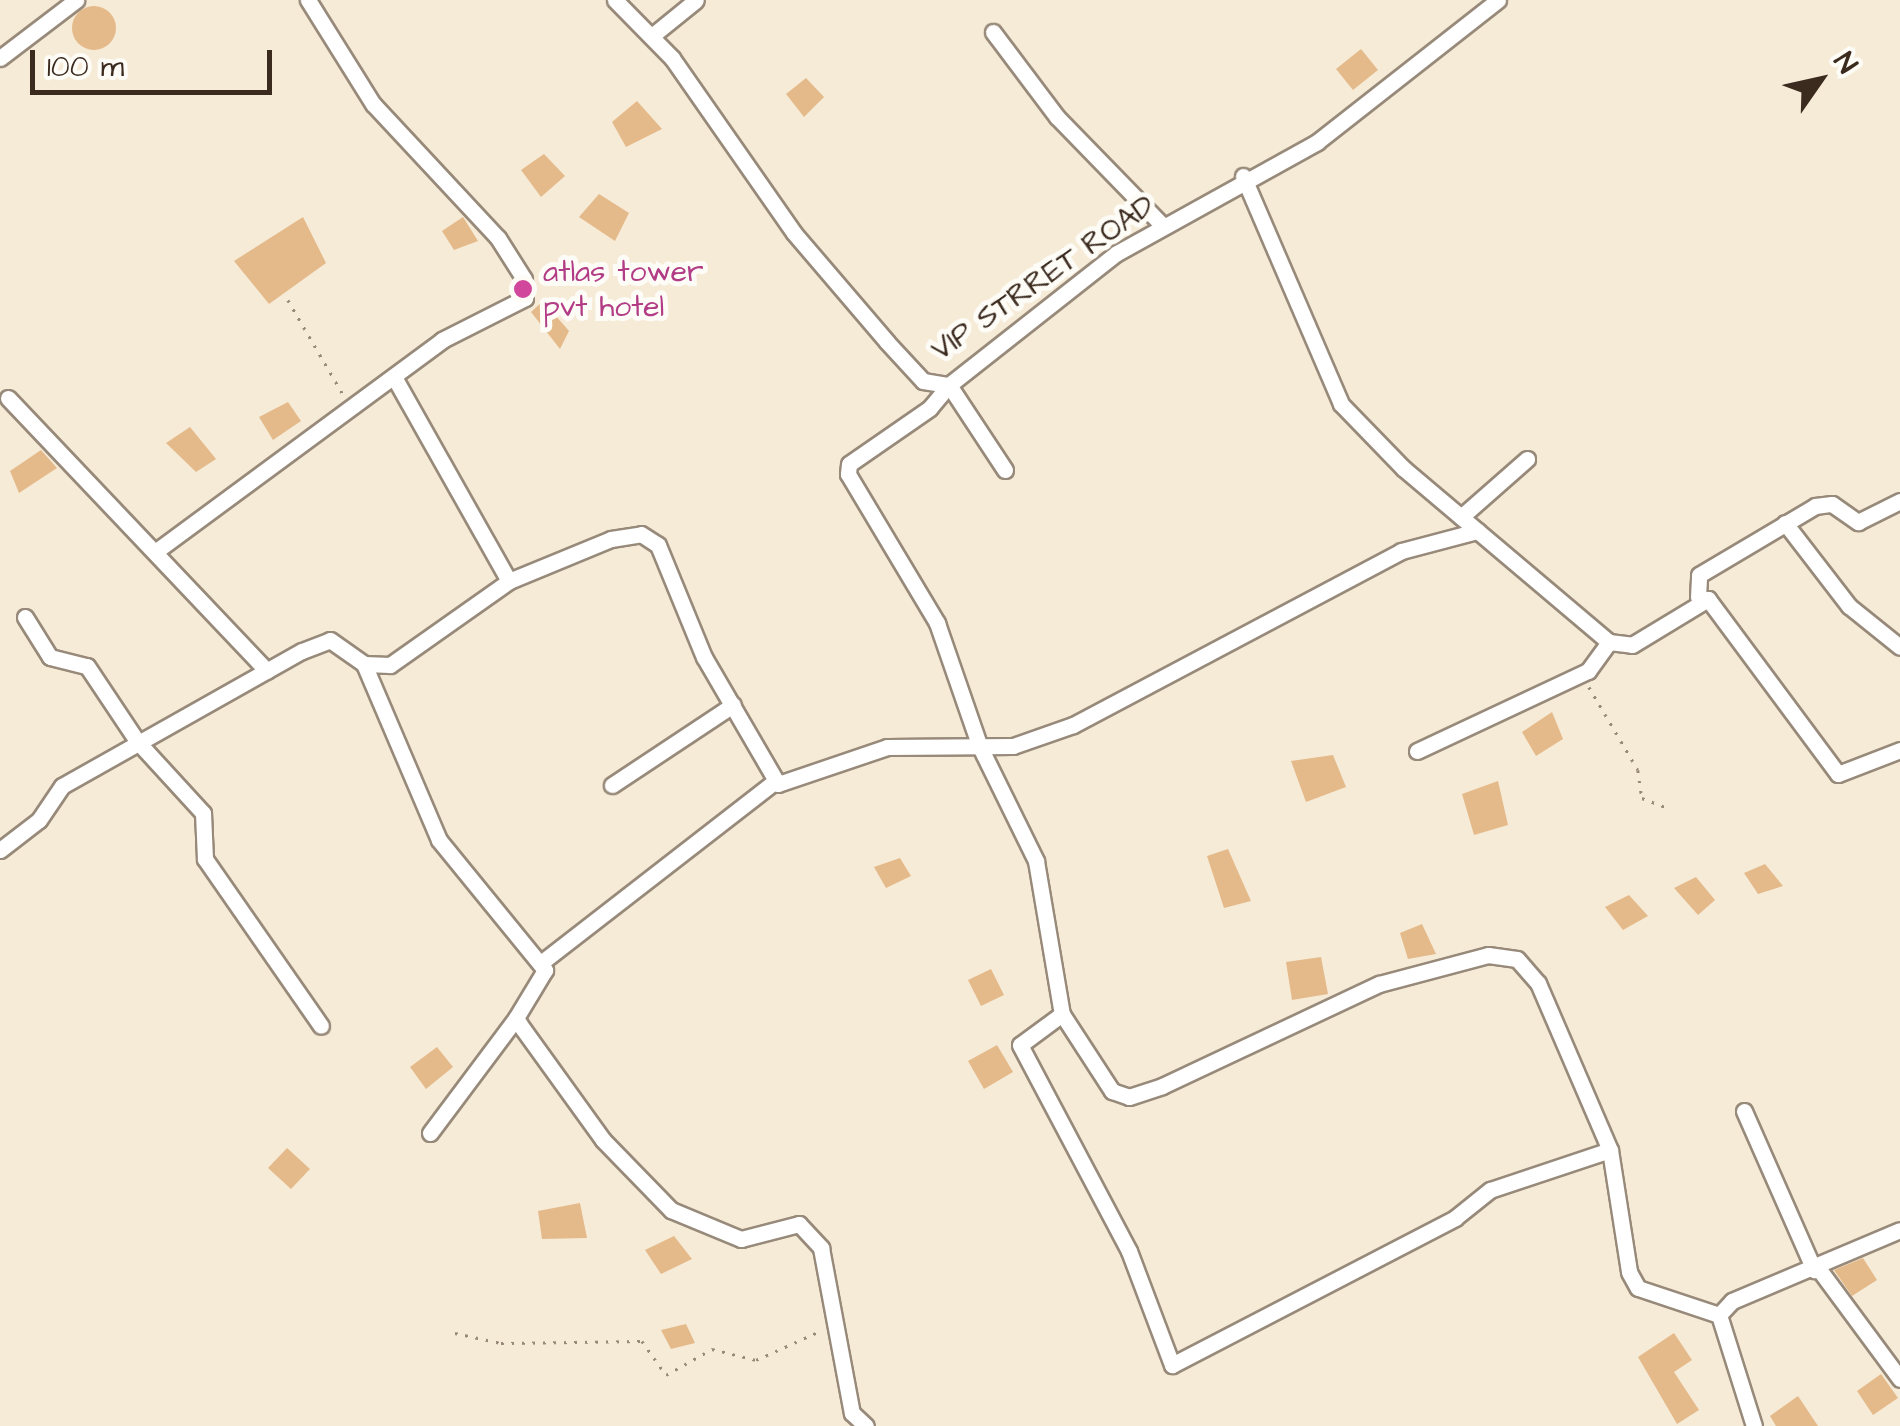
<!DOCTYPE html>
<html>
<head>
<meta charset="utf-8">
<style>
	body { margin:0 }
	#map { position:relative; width:1900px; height:1426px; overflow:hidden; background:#f6ebd7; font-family:"Architects Daughter",sans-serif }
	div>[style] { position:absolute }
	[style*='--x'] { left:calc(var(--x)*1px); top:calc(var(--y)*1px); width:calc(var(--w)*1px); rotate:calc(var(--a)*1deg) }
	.building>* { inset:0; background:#e5ba8a }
	.round { border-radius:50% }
	.path>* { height:2.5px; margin-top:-1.25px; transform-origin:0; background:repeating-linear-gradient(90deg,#988a7a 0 2.5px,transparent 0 10.5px) }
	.roads { filter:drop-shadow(2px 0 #988a7a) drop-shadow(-2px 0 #988a7a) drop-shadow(0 2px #988a7a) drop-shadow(0 -2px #988a7a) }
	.minor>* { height:15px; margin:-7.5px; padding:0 7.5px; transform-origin:7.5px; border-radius:7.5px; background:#fff }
	.dots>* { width:28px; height:28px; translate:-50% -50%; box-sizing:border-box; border:5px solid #fdfcf7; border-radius:50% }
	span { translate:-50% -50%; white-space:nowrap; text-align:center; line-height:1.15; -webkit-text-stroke:10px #fdfcf7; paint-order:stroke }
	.hotel-label { font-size:30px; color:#b23c85 }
	.left { translate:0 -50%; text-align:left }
	.street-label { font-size:30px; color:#3b2a1e }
	.north { position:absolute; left:1770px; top:30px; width:100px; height:100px; -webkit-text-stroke:8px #fdfcf7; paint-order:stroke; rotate:56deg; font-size:28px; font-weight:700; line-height:40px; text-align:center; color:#3b2a1e }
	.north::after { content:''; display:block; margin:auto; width:35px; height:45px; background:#3b2a1e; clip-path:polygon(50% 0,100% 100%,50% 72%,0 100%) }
	.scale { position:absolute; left:30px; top:50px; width:242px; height:45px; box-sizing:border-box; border:5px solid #3b2a1e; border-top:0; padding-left:12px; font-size:30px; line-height:35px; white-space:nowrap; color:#3b2a1e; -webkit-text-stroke:8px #fdfcf7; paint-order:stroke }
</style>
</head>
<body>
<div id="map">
	<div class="building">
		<div class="round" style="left:72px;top:6px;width:44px;height:44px"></div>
		<div style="clip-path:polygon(1361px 49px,1378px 70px,1353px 90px,1336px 69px)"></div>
		<div style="clip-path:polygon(806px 78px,824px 97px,804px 117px,786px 94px)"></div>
		<div style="clip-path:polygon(637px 101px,662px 129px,626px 147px,612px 122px)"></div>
		<div style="clip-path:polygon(544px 154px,565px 176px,541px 197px,521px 170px)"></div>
		<div style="clip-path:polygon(599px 194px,629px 213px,615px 241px,579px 217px)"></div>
		<div style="clip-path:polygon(303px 217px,326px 263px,269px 304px,234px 261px)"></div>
		<div style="clip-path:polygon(463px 217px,478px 241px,454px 250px,442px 231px)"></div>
		<div style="clip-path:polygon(543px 301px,569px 331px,560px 349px,531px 312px)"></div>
		<div style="clip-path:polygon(288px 402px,301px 421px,273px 440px,259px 417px)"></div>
		<div style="clip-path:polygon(190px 427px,216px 459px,196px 472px,166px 443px)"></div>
		<div style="clip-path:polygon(41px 450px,57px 468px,19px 493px,10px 471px)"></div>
		<div style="clip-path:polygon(1552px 712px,1563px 739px,1536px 756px,1522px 732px)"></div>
		<div style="clip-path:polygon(1333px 755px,1346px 787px,1306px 802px,1291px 761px)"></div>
		<div style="clip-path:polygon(1498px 781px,1508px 825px,1474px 835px,1462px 794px)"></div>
		<div style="clip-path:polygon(1228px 849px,1251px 901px,1224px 908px,1207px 856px)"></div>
		<div style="clip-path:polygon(900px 858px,911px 876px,886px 888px,874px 867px)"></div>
		<div style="clip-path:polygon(1765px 864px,1783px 886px,1758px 894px,1744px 873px)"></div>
		<div style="clip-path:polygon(1696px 877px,1715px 900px,1698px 915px,1674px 888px)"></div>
		<div style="clip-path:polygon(1629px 895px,1648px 916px,1623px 930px,1605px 907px)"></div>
		<div style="clip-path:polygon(1422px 924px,1436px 954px,1408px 959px,1400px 933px)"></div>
		<div style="clip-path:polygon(1321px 957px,1328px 994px,1292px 1000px,1286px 962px)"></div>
		<div style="clip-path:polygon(991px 969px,1004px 995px,981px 1006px,968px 980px)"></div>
		<div style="clip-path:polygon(997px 1045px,1013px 1072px,984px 1089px,968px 1061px)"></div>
		<div style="clip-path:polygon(437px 1047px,453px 1067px,426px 1089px,410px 1067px)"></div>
		<div style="clip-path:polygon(287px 1148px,310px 1169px,291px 1189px,268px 1168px)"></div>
		<div style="clip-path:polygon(580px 1203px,587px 1238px,542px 1239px,538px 1211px)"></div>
		<div style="clip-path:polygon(674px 1236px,692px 1259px,661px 1274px,645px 1250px)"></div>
		<div style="clip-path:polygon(1863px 1258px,1877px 1280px,1852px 1296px,1834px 1270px)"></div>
		<div style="clip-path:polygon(686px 1324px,695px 1343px,671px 1349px,661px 1330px)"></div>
		<div style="clip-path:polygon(1674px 1333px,1692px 1360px,1674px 1372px,1699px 1410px,1677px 1424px,1638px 1357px)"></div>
		<div style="clip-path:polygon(1881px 1374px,1898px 1398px,1873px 1415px,1857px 1391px)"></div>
		<div style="clip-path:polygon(1798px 1396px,1818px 1426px,1776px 1426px,1770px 1416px)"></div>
	</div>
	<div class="path">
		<div style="--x:288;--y:300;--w:109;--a:59.7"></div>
		<div style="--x:1589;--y:687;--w:96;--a:59.4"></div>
		<div style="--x:1638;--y:770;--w:28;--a:82"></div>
		<div style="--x:1642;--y:798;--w:26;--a:21"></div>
		<div style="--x:455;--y:1333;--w:47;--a:12.3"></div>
		<div style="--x:501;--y:1343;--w:141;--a:-0.8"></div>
		<div style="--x:642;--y:1341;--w:42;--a:54.8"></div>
		<div style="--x:666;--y:1375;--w:53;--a:-29.5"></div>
		<div style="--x:712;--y:1349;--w:45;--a:14"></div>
		<div style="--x:756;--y:1360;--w:70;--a:-24.4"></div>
	</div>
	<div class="roads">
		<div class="minor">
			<div style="--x:615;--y:0;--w:81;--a:45.5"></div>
			<div style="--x:672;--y:58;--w:213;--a:55.1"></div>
			<div style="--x:794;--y:233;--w:143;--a:49.5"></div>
			<div style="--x:887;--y:342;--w:53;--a:47.3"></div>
			<div style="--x:923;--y:381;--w:26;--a:9"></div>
			<div style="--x:949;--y:385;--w:214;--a:-38.2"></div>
			<div style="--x:1117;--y:253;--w:229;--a:-29"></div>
			<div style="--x:1317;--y:142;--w:230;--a:-38.1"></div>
			<div style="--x:993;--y:32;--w:106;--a:53"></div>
			<div style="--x:1057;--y:117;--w:152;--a:45.8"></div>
			<div style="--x:653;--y:35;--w:55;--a:-39.1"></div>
			<div style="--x:0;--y:58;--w:96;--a:-37.3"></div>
			<div style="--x:1243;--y:176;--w:248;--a:66.7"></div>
			<div style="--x:1341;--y:404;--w:89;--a:45.9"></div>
			<div style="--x:1403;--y:468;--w:270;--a:40.2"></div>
			<div style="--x:1609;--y:642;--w:23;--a:7"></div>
			<div style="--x:1632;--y:645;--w:89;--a:-31.2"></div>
			<div style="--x:1708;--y:599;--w:218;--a:53.4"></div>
			<div style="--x:1838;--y:774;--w:66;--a:-21.2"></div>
			<div style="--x:394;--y:377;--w:234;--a:60.6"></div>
			<div style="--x:8;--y:398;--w:376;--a:46.5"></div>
			<div style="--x:1005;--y:470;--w:102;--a:-123.4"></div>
			<div style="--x:949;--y:385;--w:30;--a:130"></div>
			<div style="--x:930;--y:408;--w:98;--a:145.3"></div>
			<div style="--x:849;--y:464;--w:10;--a:96"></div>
			<div style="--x:848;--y:474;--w:174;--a:59.1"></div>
			<div style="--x:937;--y:623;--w:131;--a:70.9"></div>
			<div style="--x:980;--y:747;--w:127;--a:63.8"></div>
			<div style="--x:1036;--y:861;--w:155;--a:80.4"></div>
			<div style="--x:1062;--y:1014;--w:92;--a:57"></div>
			<div style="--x:1112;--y:1091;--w:18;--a:19"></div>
			<div style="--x:1129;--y:1097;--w:35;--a:-18"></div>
			<div style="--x:1162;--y:1086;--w:240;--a:-25.2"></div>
			<div style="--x:1379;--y:984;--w:113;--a:-14.9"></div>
			<div style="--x:1488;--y:955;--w:29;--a:8"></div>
			<div style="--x:1517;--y:959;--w:32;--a:49"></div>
			<div style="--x:1538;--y:983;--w:182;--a:66.7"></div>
			<div style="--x:1610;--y:1150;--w:123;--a:81.1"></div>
			<div style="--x:1629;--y:1272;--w:18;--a:61"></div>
			<div style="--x:1638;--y:1288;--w:85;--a:18.4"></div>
			<div style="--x:1461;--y:517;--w:88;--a:-41.3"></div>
			<div style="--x:1785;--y:523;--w:105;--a:52.4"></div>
			<div style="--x:1849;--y:606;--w:65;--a:38.8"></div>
			<div style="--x:159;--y:549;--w:352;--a:-36.4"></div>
			<div style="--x:442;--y:340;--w:93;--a:-26.8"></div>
			<div style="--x:525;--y:298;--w:19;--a:-93"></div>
			<div style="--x:524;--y:279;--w:49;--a:-122.4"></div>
			<div style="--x:498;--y:238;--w:183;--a:-133"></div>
			<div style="--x:373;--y:104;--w:123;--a:-122"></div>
			<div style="--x:1698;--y:597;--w:22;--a:-87"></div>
			<div style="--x:1699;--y:575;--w:135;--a:-30.7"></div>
			<div style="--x:1815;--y:506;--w:17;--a:-7"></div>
			<div style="--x:1832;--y:504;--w:32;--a:35"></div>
			<div style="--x:1858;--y:522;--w:47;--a:-26.6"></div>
			<div style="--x:25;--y:617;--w:47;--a:58"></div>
			<div style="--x:50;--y:657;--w:38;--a:14"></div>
			<div style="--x:87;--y:666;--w:90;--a:56.3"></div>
			<div style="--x:137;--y:741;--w:98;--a:47.5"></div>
			<div style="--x:203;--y:813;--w:46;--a:87.5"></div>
			<div style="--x:205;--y:859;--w:203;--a:55.2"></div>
			<div style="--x:364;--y:664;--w:191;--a:66.9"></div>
			<div style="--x:439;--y:840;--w:168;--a:50.8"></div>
			<div style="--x:545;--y:970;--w:56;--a:121.1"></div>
			<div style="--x:516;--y:1018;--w:13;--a:58"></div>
			<div style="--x:523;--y:1029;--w:137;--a:54.2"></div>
			<div style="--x:603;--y:1140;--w:98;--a:45.8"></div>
			<div style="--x:671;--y:1210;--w:76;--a:22.5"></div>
			<div style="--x:741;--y:1239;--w:60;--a:-14.5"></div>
			<div style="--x:799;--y:1224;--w:33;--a:47"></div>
			<div style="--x:821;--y:1248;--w:168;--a:79.4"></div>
			<div style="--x:852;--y:1413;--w:19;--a:43"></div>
			<div style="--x:1417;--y:751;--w:189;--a:-25.1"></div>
			<div style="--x:1588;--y:671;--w:36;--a:-54"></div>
			<div style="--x:612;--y:785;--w:145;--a:-33.5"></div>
			<div style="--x:0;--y:850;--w:49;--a:-37.6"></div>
			<div style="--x:39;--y:820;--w:41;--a:-55.9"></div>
			<div style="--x:62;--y:786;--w:275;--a:-29.4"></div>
			<div style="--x:302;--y:651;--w:30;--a:-21"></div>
			<div style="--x:330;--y:640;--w:42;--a:35.2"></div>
			<div style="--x:364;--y:664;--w:26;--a:2"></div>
			<div style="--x:390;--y:665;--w:146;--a:-35.2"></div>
			<div style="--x:509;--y:581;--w:110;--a:-22.4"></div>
			<div style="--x:611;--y:539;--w:30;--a:-9"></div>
			<div style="--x:641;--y:534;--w:20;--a:33"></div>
			<div style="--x:658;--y:545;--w:121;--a:67.7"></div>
			<div style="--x:704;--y:657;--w:147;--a:59.8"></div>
			<div style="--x:778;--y:784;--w:115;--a:-18.7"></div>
			<div style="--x:887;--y:747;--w:126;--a:-0.5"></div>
			<div style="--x:1013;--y:746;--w:64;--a:-19.3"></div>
			<div style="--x:1073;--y:725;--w:371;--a:-27.9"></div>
			<div style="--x:1401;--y:551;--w:79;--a:-14.7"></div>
			<div style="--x:542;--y:962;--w:294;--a:-37.8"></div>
			<div style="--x:1062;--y:1014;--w:52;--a:143.6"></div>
			<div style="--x:1020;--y:1045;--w:233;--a:62.1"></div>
			<div style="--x:1129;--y:1251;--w:122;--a:69.3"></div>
			<div style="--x:1172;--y:1365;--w:319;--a:-27.4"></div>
			<div style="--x:1455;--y:1218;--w:45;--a:-38.7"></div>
			<div style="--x:1490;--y:1190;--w:126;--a:-18.4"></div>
			<div style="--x:1744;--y:1111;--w:174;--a:66.2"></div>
			<div style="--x:430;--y:1133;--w:144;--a:-53.2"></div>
			<div style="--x:1818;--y:1268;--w:138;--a:53.5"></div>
			<div style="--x:1754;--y:1426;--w:116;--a:-107.5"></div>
			<div style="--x:1719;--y:1315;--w:19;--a:-47"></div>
			<div style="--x:1732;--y:1301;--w:182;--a:-22.9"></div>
		</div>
	</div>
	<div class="dots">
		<div style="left:523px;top:289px;background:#d1479c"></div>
	</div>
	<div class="hotel-label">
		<span class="left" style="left:543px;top:289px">atlas tower<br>pvt hotel</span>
	</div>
	<div class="street-label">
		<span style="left:1043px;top:278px;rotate:-35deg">VIP STRRET ROAD</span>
	</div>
	<div class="north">N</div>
	<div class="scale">100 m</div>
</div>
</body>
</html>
